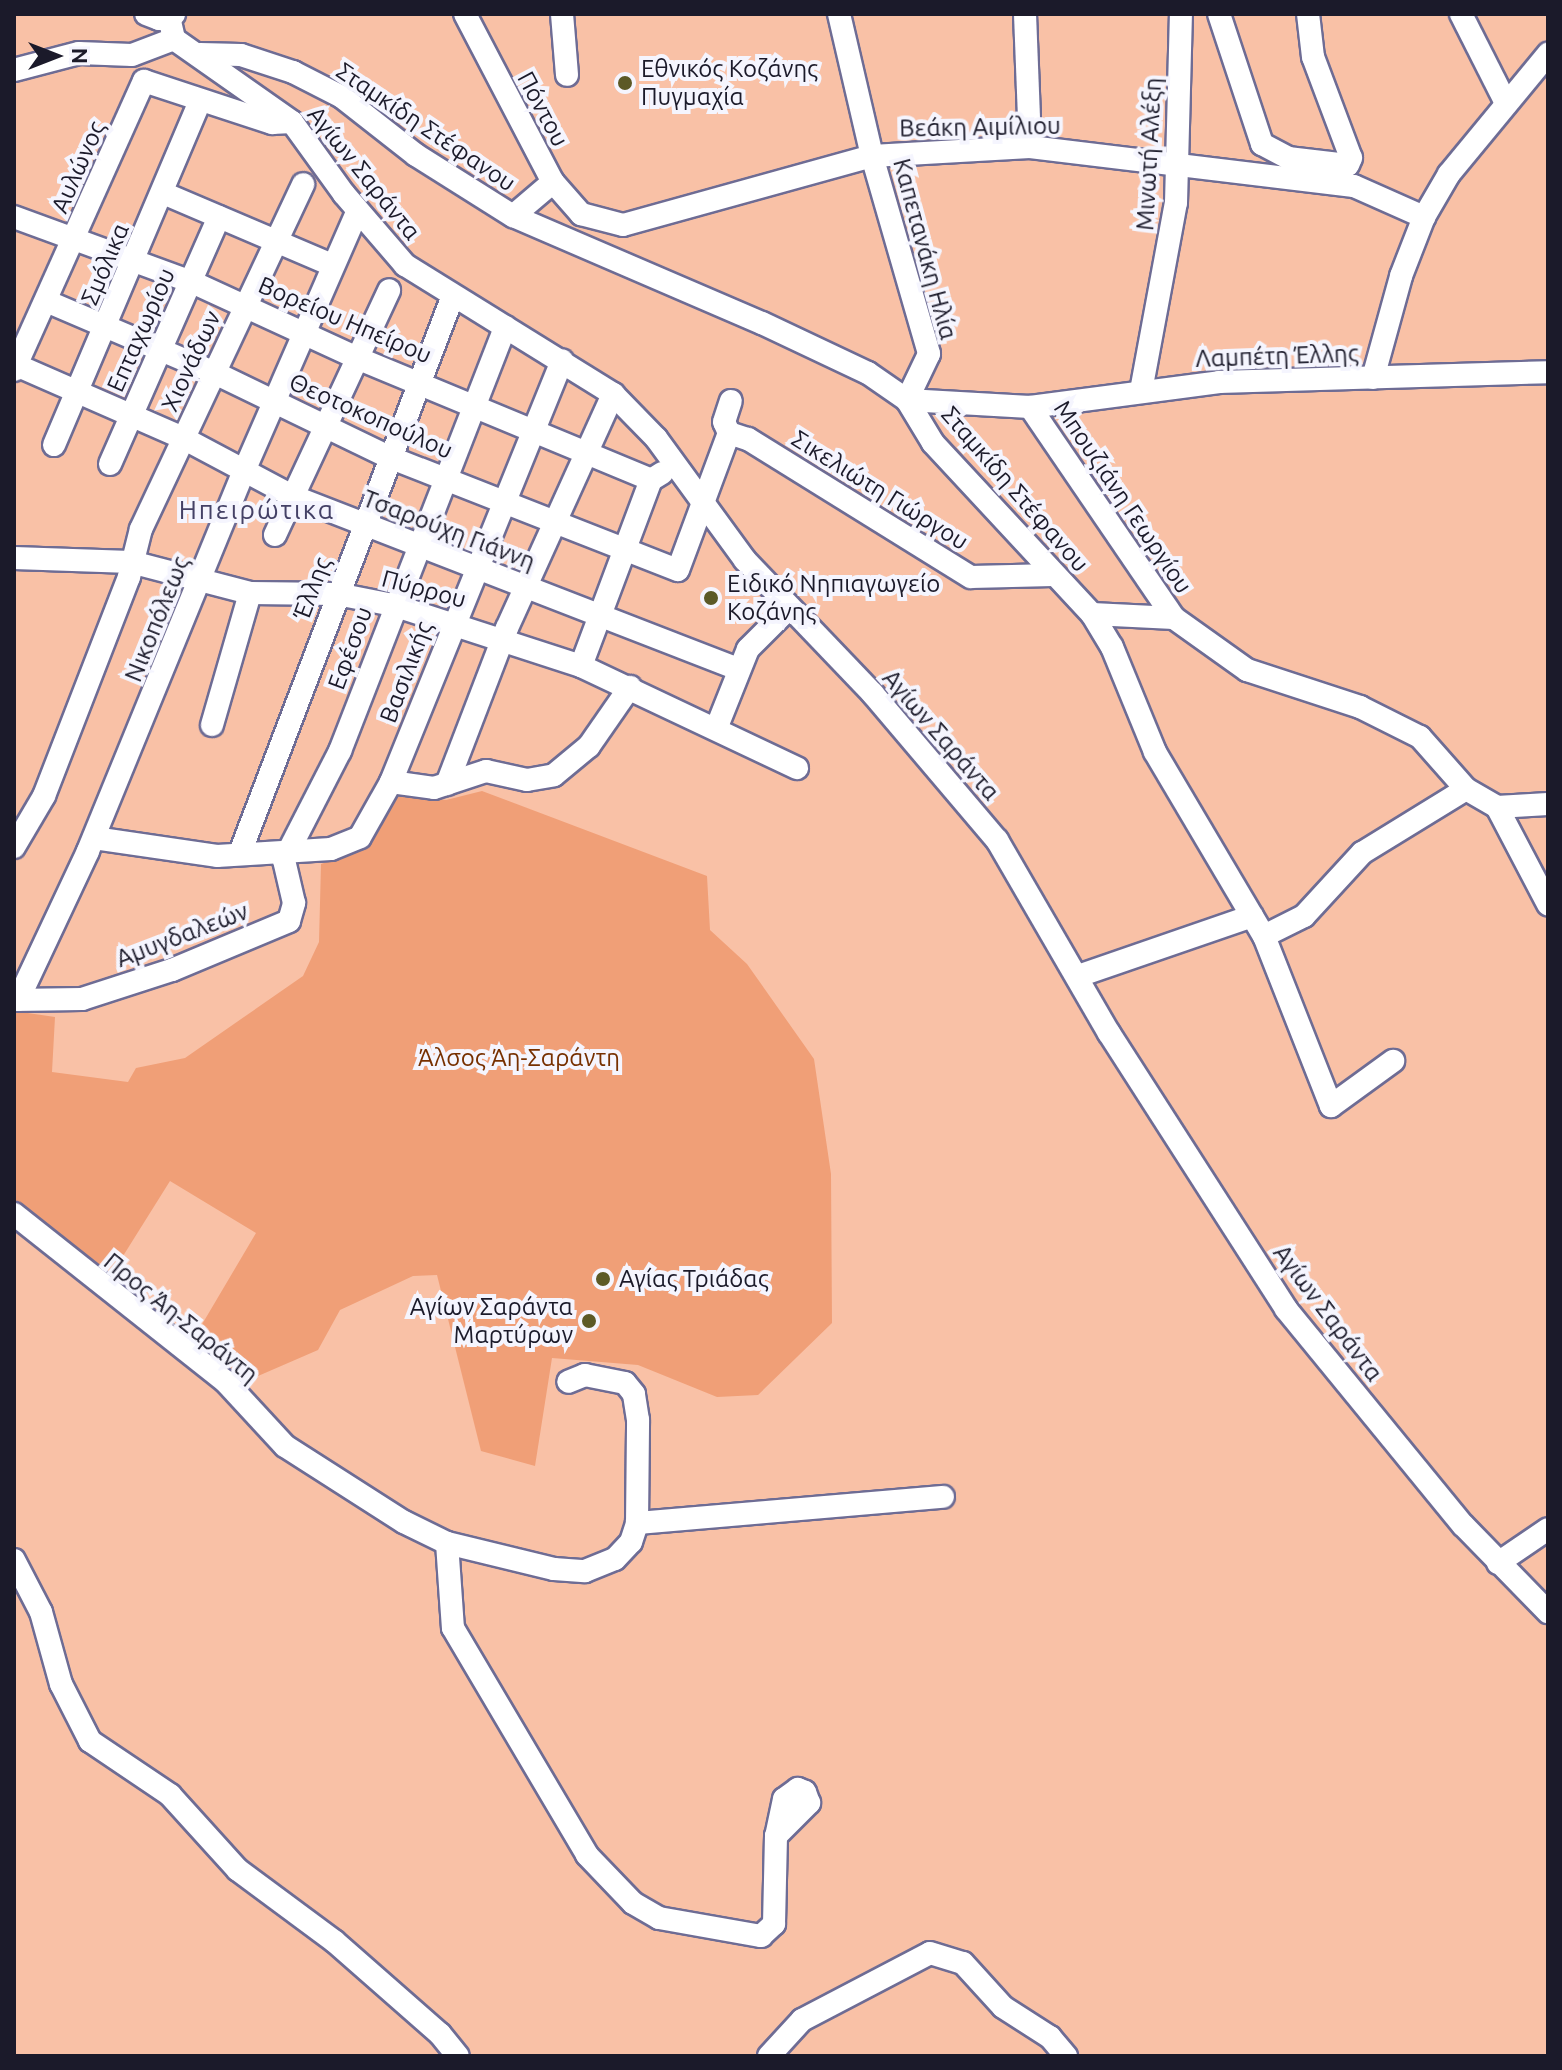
<!DOCTYPE html>
<html>
<head>
<meta charset="utf-8">
<style>
	body { margin:0 }
	#map { position:relative; width:1562px; height:2070px; overflow:hidden; background:#e7e7f9; font-family:Ubuntu,sans-serif }
	div>[style] { position:absolute }
	[style*='--x'] { left:calc(var(--x)*1px); top:calc(var(--y)*1px); width:calc(var(--w)*1px); rotate:calc(var(--a)*1deg) }
	.green>* { inset:0; background:#f9c1a6 }
	.forest>* { inset:0; background:#f09f77 }
	.roads { filter:drop-shadow(2px 0 #6e6c94) drop-shadow(-2px 0 #6e6c94) drop-shadow(0 2px #6e6c94) drop-shadow(0 -2px #6e6c94) }
	.minor>* { height:22px; margin:-11px; padding:0 11px; transform-origin:11px; border-radius:11px; background:#fff }
	.dots>* { width:22px; height:22px; translate:-50% -50%; box-sizing:border-box; border:4px solid #f5f5fe; border-radius:50% }
	span { translate:-50% -50%; white-space:nowrap; text-align:center; line-height:1.15; -webkit-text-stroke:8px #f5f5fe; paint-order:stroke }
	.poi-label { font-size:24px; color:#1b1a2a }
	.left { translate:0 -50%; text-align:left }
	.right { translate:-100% -50%; text-align:right }
	.street-label { font-size:24px; color:#1b1a2a }
	.park-label { font-size:24px; color:#773000 }
	.neighbourhood-label { font-size:26px; color:#444166; letter-spacing:2px }
	.frame { position:absolute; inset:0; border:16px solid #1b1a2a; pointer-events:none }
	.north { position:absolute; left:16px; top:16px; width:80px; height:80px; -webkit-text-stroke:6px #f5f5fe; paint-order:stroke; rotate:90deg; font-size:22px; font-weight:700; line-height:32px; text-align:center; color:#1b1a2a }
	.north::after { content:''; display:block; margin:auto; width:28px; height:36px; background:#1b1a2a; clip-path:polygon(50% 0,100% 100%,50% 72%,0 100%) }
</style>
</head>
<body>
<div id="map">
	<div class="green">
		<div style="clip-path:polygon(14px 14px,1548px 14px,1548px 2056px,14px 2056px)"></div>
	</div>
	<div class="forest">
		<div style="clip-path:polygon(482px 791px,707px 876px,710px 930px,747px 964px,814px 1059px,831px 1174px,832px 1323px,758px 1395px,717px 1397px,638px 1365px,552px 1358px,535px 1466px,481px 1451px,437px 1275px,413px 1276px,340px 1310px,318px 1350px,244px 1382px,191px 1343px,256px 1233px,170px 1181px,108px 1280px,14px 1201px,14px 1011px,55px 1017px,52px 1072px,128px 1082px,136px 1068px,185px 1058px,303px 976px,319px 942px,321px 864px,368px 848px,396px 795px,446px 800px)"></div>
	</div>
	<div class="roads">
		<div class="minor">
			<div style="--x:146;--y:14;--w:14;--a:21"></div>
			<div style="--x:159;--y:19;--w:16;--a:-18"></div>
			<div style="--x:465;--y:14;--w:190;--a:62.4"></div>
			<div style="--x:553;--y:182;--w:52;--a:139.6"></div>
			<div style="--x:562;--y:14;--w:61;--a:85.3"></div>
			<div style="--x:839;--y:14;--w:146;--a:76.9"></div>
			<div style="--x:872;--y:156;--w:206;--a:73.9"></div>
			<div style="--x:929;--y:354;--w:51;--a:115.6"></div>
			<div style="--x:1025;--y:14;--w:133;--a:87.8"></div>
			<div style="--x:1219;--y:14;--w:137;--a:71.7"></div>
			<div style="--x:1262;--y:144;--w:30;--a:28"></div>
			<div style="--x:1288;--y:158;--w:60;--a:6.7"></div>
			<div style="--x:1348;--y:165;--w:8;--a:-67"></div>
			<div style="--x:1351;--y:158;--w:108;--a:-110.6"></div>
			<div style="--x:1313;--y:57;--w:43;--a:-96.6"></div>
			<div style="--x:1461;--y:14;--w:100;--a:63.2"></div>
			<div style="--x:169;--y:17;--w:23;--a:77"></div>
			<div style="--x:174;--y:39;--w:144;--a:35.1"></div>
			<div style="--x:292;--y:122;--w:89;--a:54.2"></div>
			<div style="--x:344;--y:194;--w:94;--a:49.3"></div>
			<div style="--x:405;--y:265;--w:245;--a:31.8"></div>
			<div style="--x:613;--y:394;--w:62;--a:45.7"></div>
			<div style="--x:656;--y:438;--w:151;--a:53.9"></div>
			<div style="--x:745;--y:560;--w:185;--a:46.3"></div>
			<div style="--x:873;--y:694;--w:192;--a:49.7"></div>
			<div style="--x:997;--y:840;--w:223;--a:59.9"></div>
			<div style="--x:1109;--y:1033;--w:328;--a:57.3"></div>
			<div style="--x:1286;--y:1309;--w:279;--a:50.7"></div>
			<div style="--x:1463;--y:1525;--w:122;--a:45.7"></div>
			<div style="--x:200;--y:54;--w:41;--a:1.4"></div>
			<div style="--x:241;--y:55;--w:55;--a:18.1"></div>
			<div style="--x:293;--y:72;--w:55;--a:27"></div>
			<div style="--x:342;--y:97;--w:94;--a:38.1"></div>
			<div style="--x:416;--y:155;--w:115;--a:32.2"></div>
			<div style="--x:513;--y:216;--w:271;--a:23.3"></div>
			<div style="--x:762;--y:323;--w:117;--a:25.3"></div>
			<div style="--x:868;--y:373;--w:47;--a:34.7"></div>
			<div style="--x:907;--y:400;--w:50;--a:58.8"></div>
			<div style="--x:933;--y:443;--w:233;--a:47.1"></div>
			<div style="--x:1092;--y:614;--w:39;--a:59"></div>
			<div style="--x:1112;--y:647;--w:113;--a:67.7"></div>
			<div style="--x:1155;--y:752;--w:214;--a:59.4"></div>
			<div style="--x:1264;--y:936;--w:183;--a:68.5"></div>
			<div style="--x:1331;--y:1106;--w:77;--a:-36"></div>
			<div style="--x:14;--y:70;--w:67;--a:-14.7"></div>
			<div style="--x:79;--y:53;--w:53;--a:2.2"></div>
			<div style="--x:132;--y:55;--w:45;--a:-20.9"></div>
			<div style="--x:553;--y:182;--w:43;--a:48.8"></div>
			<div style="--x:581;--y:214;--w:43;--a:14.7"></div>
			<div style="--x:623;--y:225;--w:258;--a:-15.5"></div>
			<div style="--x:872;--y:156;--w:158;--a:-3.3"></div>
			<div style="--x:1030;--y:147;--w:326;--a:6.9"></div>
			<div style="--x:1354;--y:186;--w:77;--a:23.9"></div>
			<div style="--x:163;--y:193;--w:184;--a:23.1"></div>
			<div style="--x:14;--y:217;--w:189;--a:20.1"></div>
			<div style="--x:192;--y:282;--w:182;--a:24.7"></div>
			<div style="--x:357;--y:358;--w:318;--a:22.5"></div>
			<div style="--x:46;--y:301;--w:184;--a:23.1"></div>
			<div style="--x:215;--y:373;--w:193;--a:25.8"></div>
			<div style="--x:389;--y:457;--w:310;--a:21.4"></div>
			<div style="--x:678;--y:570;--w:146;--a:-69.6"></div>
			<div style="--x:729;--y:433;--w:12;--a:-114"></div>
			<div style="--x:724;--y:422;--w:22;--a:-72"></div>
			<div style="--x:16;--y:365;--w:182;--a:23.6"></div>
			<div style="--x:183;--y:438;--w:123;--a:28"></div>
			<div style="--x:292;--y:496;--w:477;--a:21.2"></div>
			<div style="--x:14;--y:370;--w:317;--a:-65.8"></div>
			<div style="--x:144;--y:81;--w:135;--a:18.2"></div>
			<div style="--x:272;--y:123;--w:20;--a:-3"></div>
			<div style="--x:1373;--y:378;--w:106;--a:-74.6"></div>
			<div style="--x:1401;--y:276;--w:63;--a:-68.7"></div>
			<div style="--x:1424;--y:217;--w:50;--a:-59.8"></div>
			<div style="--x:1449;--y:174;--w:156;--a:-50.5"></div>
			<div style="--x:1141;--y:391;--w:191;--a:-79.5"></div>
			<div style="--x:1176;--y:203;--w:189;--a:-88.5"></div>
			<div style="--x:907;--y:400;--w:123;--a:3.3"></div>
			<div style="--x:1030;--y:407;--w:191;--a:-7.5"></div>
			<div style="--x:1219;--y:382;--w:329;--a:-1.7"></div>
			<div style="--x:1030;--y:407;--w:255;--a:55.7"></div>
			<div style="--x:1174;--y:618;--w:90;--a:35.5"></div>
			<div style="--x:1247;--y:670;--w:119;--a:18.1"></div>
			<div style="--x:1360;--y:707;--w:67;--a:26.6"></div>
			<div style="--x:1420;--y:737;--w:69;--a:48.5"></div>
			<div style="--x:1466;--y:789;--w:36;--a:30"></div>
			<div style="--x:1497;--y:807;--w:110;--a:62.3"></div>
			<div style="--x:729;--y:433;--w:20;--a:18"></div>
			<div style="--x:748;--y:439;--w:262;--a:31.8"></div>
			<div style="--x:971;--y:577;--w:82;--a:-1.4"></div>
			<div style="--x:54;--y:445;--w:374;--a:-67"></div>
			<div style="--x:110;--y:464;--w:270;--a:-66.2"></div>
			<div style="--x:275;--y:535;--w:270;--a:-65"></div>
			<div style="--x:14;--y:558;--w:117;--a:2"></div>
			<div style="--x:131;--y:562;--w:123;--a:14.6"></div>
			<div style="--x:250;--y:593;--w:87;--a:0.7"></div>
			<div style="--x:337;--y:594;--w:57;--a:11.1"></div>
			<div style="--x:393;--y:605;--w:198;--a:18"></div>
			<div style="--x:581;--y:666;--w:239;--a:25.3"></div>
			<div style="--x:1092;--y:614;--w:82;--a:2.8"></div>
			<div style="--x:581;--y:666;--w:199;--a:-69.4"></div>
			<div style="--x:651;--y:480;--w:13;--a:-32"></div>
			<div style="--x:212;--y:725;--w:137;--a:-73.9"></div>
			<div style="--x:716;--y:729;--w:86;--a:-68.2"></div>
			<div style="--x:748;--y:649;--w:57;--a:-45"></div>
			<div style="--x:391;--y:782;--w:43;--a:7.9"></div>
			<div style="--x:434;--y:788;--w:55;--a:-18.1"></div>
			<div style="--x:486;--y:771;--w:42;--a:12.4"></div>
			<div style="--x:527;--y:780;--w:27;--a:-10"></div>
			<div style="--x:554;--y:775;--w:45;--a:-39.6"></div>
			<div style="--x:589;--y:746;--w:72;--a:-55.2"></div>
			<div style="--x:447;--y:784;--w:167;--a:-69"></div>
			<div style="--x:507;--y:628;--w:257;--a:-65.6"></div>
			<div style="--x:1497;--y:807;--w:51;--a:-3.4"></div>
			<div style="--x:94;--y:838;--w:124;--a:8.3"></div>
			<div style="--x:217;--y:856;--w:114;--a:-3.5"></div>
			<div style="--x:331;--y:849;--w:31;--a:-22"></div>
			<div style="--x:360;--y:837;--w:63;--a:-60.6"></div>
			<div style="--x:391;--y:782;--w:455;--a:-67.9"></div>
			<div style="--x:14;--y:847;--w:59;--a:-59.5"></div>
			<div style="--x:44;--y:796;--w:235;--a:-68.8"></div>
			<div style="--x:129;--y:577;--w:49;--a:-76"></div>
			<div style="--x:141;--y:529;--w:381;--a:-64.8"></div>
			<div style="--x:240;--y:853;--w:594;--a:-69.09"></div>
			<div style="--x:1264;--y:936;--w:45;--a:-26.6"></div>
			<div style="--x:1304;--y:916;--w:86;--a:-47.4"></div>
			<div style="--x:1362;--y:853;--w:122;--a:-31.6"></div>
			<div style="--x:1078;--y:976;--w:184;--a:-19"></div>
			<div style="--x:14;--y:1000;--w:68;--a:-0.8"></div>
			<div style="--x:82;--y:999;--w:95;--a:-17.9"></div>
			<div style="--x:172;--y:970;--w:127;--a:-22.7"></div>
			<div style="--x:289;--y:921;--w:19;--a:-74"></div>
			<div style="--x:294;--y:903;--w:44;--a:-103.1"></div>
			<div style="--x:284;--y:860;--w:123;--a:-62.8"></div>
			<div style="--x:340;--y:751;--w:455;--a:-68.7"></div>
			<div style="--x:18;--y:1000;--w:165;--a:-64.8"></div>
			<div style="--x:88;--y:851;--w:411;--a:-67.7"></div>
			<div style="--x:244;--y:471;--w:283;--a:-66.4"></div>
			<div style="--x:14;--y:1214;--w:269;--a:38.4"></div>
			<div style="--x:225;--y:1381;--w:88;--a:47.3"></div>
			<div style="--x:285;--y:1446;--w:141;--a:32.6"></div>
			<div style="--x:404;--y:1522;--w:48;--a:26"></div>
			<div style="--x:447;--y:1543;--w:110;--a:13.7"></div>
			<div style="--x:554;--y:1569;--w:31;--a:4"></div>
			<div style="--x:585;--y:1571;--w:32;--a:-22"></div>
			<div style="--x:615;--y:1559;--w:23;--a:-47"></div>
			<div style="--x:631;--y:1542;--w:20;--a:-72"></div>
			<div style="--x:637;--y:1523;--w:103;--a:-89.4"></div>
			<div style="--x:638;--y:1420;--w:26;--a:-99"></div>
			<div style="--x:634;--y:1394;--w:14;--a:-129"></div>
			<div style="--x:625;--y:1383;--w:41;--a:-168.7"></div>
			<div style="--x:585;--y:1375;--w:18;--a:158"></div>
			<div style="--x:637;--y:1523;--w:307;--a:-4.9"></div>
			<div style="--x:447;--y:1543;--w:85;--a:86"></div>
			<div style="--x:453;--y:1628;--w:264;--a:59.4"></div>
			<div style="--x:587;--y:1855;--w:66;--a:46.2"></div>
			<div style="--x:633;--y:1903;--w:30;--a:30"></div>
			<div style="--x:659;--y:1918;--w:104;--a:10"></div>
			<div style="--x:761;--y:1936;--w:18;--a:-43"></div>
			<div style="--x:774;--y:1924;--w:88;--a:-88.7"></div>
			<div style="--x:776;--y:1836;--w:47;--a:-45"></div>
			<div style="--x:809;--y:1803;--w:12;--a:-110"></div>
			<div style="--x:805;--y:1792;--w:8;--a:-157"></div>
			<div style="--x:798;--y:1789;--w:17;--a:144"></div>
			<div style="--x:784;--y:1799;--w:38;--a:102"></div>
			<div style="--x:14;--y:1560;--w:59;--a:62.6"></div>
			<div style="--x:41;--y:1612;--w:75;--a:74.5"></div>
			<div style="--x:61;--y:1684;--w:64;--a:63"></div>
			<div style="--x:90;--y:1741;--w:97;--a:34"></div>
			<div style="--x:170;--y:1795;--w:101;--a:47.8"></div>
			<div style="--x:238;--y:1870;--w:119;--a:36.5"></div>
			<div style="--x:334;--y:1941;--w:141;--a:41.3"></div>
			<div style="--x:440;--y:2034;--w:28;--a:51"></div>
			<div style="--x:1498;--y:1563;--w:60;--a:-34.2"></div>
			<div style="--x:769;--y:2056;--w:49;--a:-47.5"></div>
			<div style="--x:802;--y:2020;--w:144;--a:-27.6"></div>
			<div style="--x:930;--y:1953;--w:34;--a:17"></div>
			<div style="--x:963;--y:1963;--w:59;--a:47.7"></div>
			<div style="--x:1003;--y:2007;--w:56;--a:32.6"></div>
			<div style="--x:1050;--y:2037;--w:25;--a:50"></div>
		</div>
	</div>
	<div class="dots">
		<div style="left:625px;top:83px;background:#5c5926"></div>
		<div style="left:711px;top:598px;background:#5c5926"></div>
		<div style="left:603px;top:1279px;background:#5c5926"></div>
		<div style="left:589px;top:1321px;background:#5c5926"></div>
	</div>
	<div class="poi-label">
		<span class="left" style="left:641px;top:83px">Εθνικός Κοζάνης<br>Πυγμαχία</span>
		<span class="left" style="left:727px;top:598px">Ειδικό Νηπιαγωγείο<br>Κοζάνης</span>
		<span class="left" style="left:619px;top:1279px">Αγίας Τριάδας</span>
		<span class="right" style="left:573px;top:1321px">Αγίων Σαράντα<br>Μαρτύρων</span>
	</div>
	<div class="street-label">
		<span style="left:543px;top:109px;rotate:62deg">Πόντου</span>
		<span style="left:426px;top:127px;rotate:34deg">Σταμκίδη Στέφανου</span>
		<span style="left:980px;top:127px;rotate:-1deg">Βεάκη Αιμίλιου</span>
		<span style="left:1149px;top:154px;rotate:-87deg">Μινωτή Αλέξη</span>
		<span style="left:78px;top:167px;rotate:-66deg">Αυλώνος</span>
		<span style="left:364px;top:173px;rotate:51deg">Αγίων Σαράντα</span>
		<span style="left:925px;top:249px;rotate:75deg">Καπετανάκη Ηλία</span>
		<span style="left:105px;top:264px;rotate:-67deg">Σμόλικα</span>
		<span style="left:345px;top:320px;rotate:23deg">Βορείου Ηπείρου</span>
		<span style="left:141px;top:330px;rotate:-66deg">Επταχωρίου</span>
		<span style="left:1277px;top:356px;rotate:-2deg">Λαμπέτη Έλλης</span>
		<span style="left:191px;top:361px;rotate:-65deg">Χιονάδων</span>
		<span style="left:371px;top:416px;rotate:24deg">Θεοτοκοπούλου</span>
		<span style="left:1015px;top:489px;rotate:49deg">Σταμκίδη Στέφανου</span>
		<span style="left:880px;top:490px;rotate:32deg">Σικελιώτη Γιώργου</span>
		<span style="left:1123px;top:497px;rotate:56deg">Μπουζιάνη Γεωργίου</span>
		<span style="left:449px;top:530px;rotate:21deg">Τσαρούχη Γιάννη</span>
		<span style="left:312px;top:588px;rotate:-69deg">Έλλης</span>
		<span style="left:424px;top:589px;rotate:15deg">Πύρρου</span>
		<span style="left:157px;top:619px;rotate:-68deg">Νικοπόλεως</span>
		<span style="left:350px;top:648px;rotate:-70deg">Εφέσου</span>
		<span style="left:406px;top:672px;rotate:-69deg">Βασιλικής</span>
		<span style="left:941px;top:735px;rotate:49deg">Αγίων Σαράντα</span>
		<span style="left:182px;top:935px;rotate:-21deg">Αμυγδαλεών</span>
		<span style="left:1328px;top:1313px;rotate:53deg">Αγίων Σαράντα</span>
		<span style="left:181px;top:1318px;rotate:39deg">Προς Άη-Σαράντη</span>
	</div>
	<div class="park-label">
		<span style="left:519px;top:1058px">Άλσος Άη-Σαράντη</span>
	</div>
	<div class="neighbourhood-label">
		<span style="left:257px;top:510px">Ηπειρώτικα</span>
	</div>
	<div class="frame"></div>
	<div class="north">N</div>
</div>
</body>
</html>
